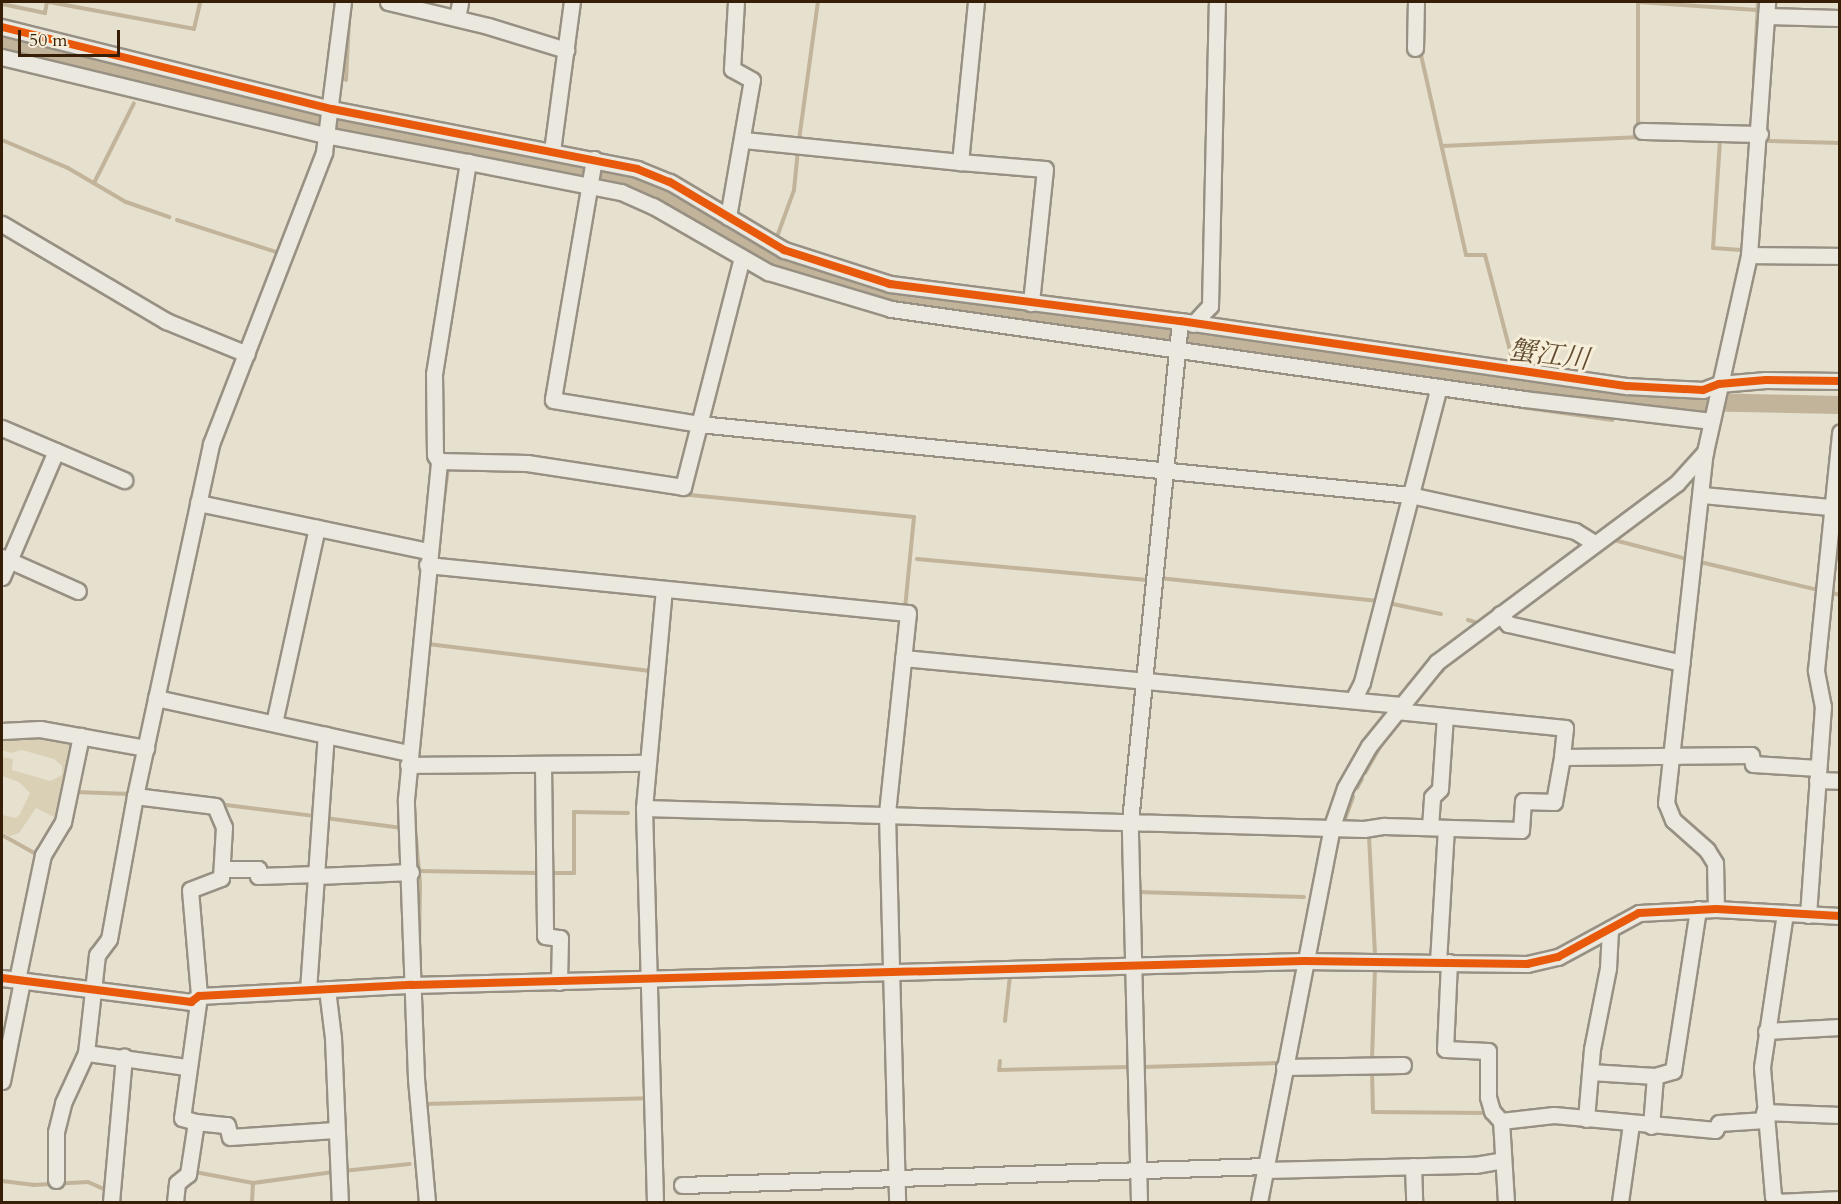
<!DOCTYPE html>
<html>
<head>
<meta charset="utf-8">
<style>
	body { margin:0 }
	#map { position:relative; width:1841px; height:1204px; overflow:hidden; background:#e6e0ce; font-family:Cardo,"Noto Serif JP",serif }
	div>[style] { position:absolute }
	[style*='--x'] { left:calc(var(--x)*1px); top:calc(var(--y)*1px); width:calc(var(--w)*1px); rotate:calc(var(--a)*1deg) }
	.green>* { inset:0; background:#dad0b6 }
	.water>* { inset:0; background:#c2b49a }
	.stream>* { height:4px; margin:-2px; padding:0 2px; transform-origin:2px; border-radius:2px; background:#c2b49a }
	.roads { filter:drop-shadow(2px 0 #979083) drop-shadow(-2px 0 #979083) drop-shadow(0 2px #979083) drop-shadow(0 -2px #979083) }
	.minor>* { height:15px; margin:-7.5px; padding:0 7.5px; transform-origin:7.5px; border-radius:7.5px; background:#ebe8df }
	.cycleway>* { height:8px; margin:-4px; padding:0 4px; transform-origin:4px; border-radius:4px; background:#e8590c }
	span { translate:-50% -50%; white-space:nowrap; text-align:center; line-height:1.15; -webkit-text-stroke:6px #f6eed8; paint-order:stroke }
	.water-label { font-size:27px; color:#624c32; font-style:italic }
	.frame { position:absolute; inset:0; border:3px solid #371e07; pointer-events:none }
	.scale { position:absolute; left:18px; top:30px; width:102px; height:27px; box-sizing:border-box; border:3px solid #371e07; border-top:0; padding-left:8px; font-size:18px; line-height:21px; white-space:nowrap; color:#371e07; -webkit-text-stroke:4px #f6eed8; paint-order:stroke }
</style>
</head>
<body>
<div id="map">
	<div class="green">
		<div style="clip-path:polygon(31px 733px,76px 740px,56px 818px,36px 808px,19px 833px,10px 836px,2px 832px,2px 815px,16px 818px,20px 814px,30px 793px,19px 782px,2px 776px,2px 757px,13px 759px,12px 770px,50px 781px,62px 775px,62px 766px,54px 759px,22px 750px,11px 753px,2px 750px,2px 737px)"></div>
	</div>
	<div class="water">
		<div style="clip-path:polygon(2px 34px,326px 115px,627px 173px,662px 188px,774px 254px,890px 291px,1170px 329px,1184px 328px,1710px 393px,1839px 396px,1839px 414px,1638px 410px,890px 305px,770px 267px,655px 202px,332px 132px,2px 51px)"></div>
	</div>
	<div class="stream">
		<div style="--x:49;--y:2;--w:147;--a:10.5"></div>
		<div style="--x:194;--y:29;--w:28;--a:-77"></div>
		<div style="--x:1638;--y:2;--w:126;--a:90"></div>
		<div style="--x:1638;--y:2;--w:119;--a:3.8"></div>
		<div style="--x:2;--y:4;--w:44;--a:11.8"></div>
		<div style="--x:45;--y:13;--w:11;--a:-80"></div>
		<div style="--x:1421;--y:55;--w:205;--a:77.3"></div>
		<div style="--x:1466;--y:255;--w:19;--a:0"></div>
		<div style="--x:1485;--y:255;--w:106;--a:75.3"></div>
		<div style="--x:1754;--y:78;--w:76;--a:-87"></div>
		<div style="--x:346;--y:80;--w:78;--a:-87.1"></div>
		<div style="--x:2;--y:140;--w:72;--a:23"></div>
		<div style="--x:68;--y:168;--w:67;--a:30.4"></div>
		<div style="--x:126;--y:202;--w:46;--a:19.2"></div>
		<div style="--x:799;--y:140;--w:139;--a:-82.2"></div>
		<div style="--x:1720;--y:140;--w:108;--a:93.7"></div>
		<div style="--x:1713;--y:248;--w:28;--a:4"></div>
		<div style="--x:1769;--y:141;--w:71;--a:1.6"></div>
		<div style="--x:1442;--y:146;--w:200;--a:-2.6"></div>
		<div style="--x:94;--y:183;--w:89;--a:-63.4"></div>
		<div style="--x:177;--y:220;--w:107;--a:17.9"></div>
		<div style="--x:778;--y:234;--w:47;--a:-70"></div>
		<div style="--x:794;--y:190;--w:40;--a:-84.3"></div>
		<div style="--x:1181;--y:358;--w:252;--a:8.2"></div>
		<div style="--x:1445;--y:396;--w:169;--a:8.2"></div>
		<div style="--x:680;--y:494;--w:235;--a:5.6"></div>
		<div style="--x:914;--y:517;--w:91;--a:95.6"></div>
		<div style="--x:440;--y:528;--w:60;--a:-82.3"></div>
		<div style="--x:448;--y:469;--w:5;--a:-11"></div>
		<div style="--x:917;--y:559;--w:231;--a:5.2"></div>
		<div style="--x:1700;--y:562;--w:121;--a:13.3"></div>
		<div style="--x:1159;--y:578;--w:221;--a:6"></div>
		<div style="--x:1560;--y:580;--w:67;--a:-36.5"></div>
		<div style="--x:1614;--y:540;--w:75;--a:14.6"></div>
		<div style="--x:1829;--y:592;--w:11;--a:15"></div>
		<div style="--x:1388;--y:603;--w:54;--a:11.7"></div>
		<div style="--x:1512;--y:615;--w:49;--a:-36.6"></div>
		<div style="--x:1468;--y:620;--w:7;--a:16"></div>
		<div style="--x:428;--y:644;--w:226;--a:6.9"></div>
		<div style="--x:1453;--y:660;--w:12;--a:-42"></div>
		<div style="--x:1426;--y:686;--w:23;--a:-43"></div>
		<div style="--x:1365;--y:773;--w:34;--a:-60"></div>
		<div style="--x:1357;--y:788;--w:10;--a:-61"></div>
		<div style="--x:75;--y:792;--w:55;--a:2.1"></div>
		<div style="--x:218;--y:804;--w:98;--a:7.1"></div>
		<div style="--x:414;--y:816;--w:67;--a:84.9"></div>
		<div style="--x:420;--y:883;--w:75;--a:90.8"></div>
		<div style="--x:325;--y:818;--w:78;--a:7.4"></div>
		<div style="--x:1344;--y:822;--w:27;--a:-70"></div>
		<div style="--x:2;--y:835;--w:39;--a:29"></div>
		<div style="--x:1369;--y:836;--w:119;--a:87.1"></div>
		<div style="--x:1332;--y:865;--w:32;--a:-76"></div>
		<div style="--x:418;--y:871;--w:122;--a:0.9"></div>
		<div style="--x:552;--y:873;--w:22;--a:0"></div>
		<div style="--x:574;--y:873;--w:61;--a:-90"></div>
		<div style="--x:574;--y:812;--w:54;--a:1.1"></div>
		<div style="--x:1137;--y:892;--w:167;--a:1.7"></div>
		<div style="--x:2;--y:986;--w:13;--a:9"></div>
		<div style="--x:27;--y:989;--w:31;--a:7"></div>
		<div style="--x:1005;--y:1021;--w:45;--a:-83.7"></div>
		<div style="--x:1294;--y:1059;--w:35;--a:-78"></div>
		<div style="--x:1368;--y:1060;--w:4;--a:-14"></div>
		<div style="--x:1372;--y:1059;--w:91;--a:-88.1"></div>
		<div style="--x:1000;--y:1061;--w:9;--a:96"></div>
		<div style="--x:999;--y:1070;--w:131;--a:-1.3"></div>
		<div style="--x:1142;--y:1067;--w:133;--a:-1.7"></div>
		<div style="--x:1372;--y:1071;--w:41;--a:88.6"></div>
		<div style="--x:1373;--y:1112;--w:114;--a:0.5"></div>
		<div style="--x:424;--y:1104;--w:224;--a:-1.5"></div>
		<div style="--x:1275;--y:1164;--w:94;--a:-79.5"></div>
		<div style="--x:343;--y:1171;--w:67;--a:-6"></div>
		<div style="--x:195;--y:1172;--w:59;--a:10.7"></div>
		<div style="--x:253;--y:1183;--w:81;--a:-7.8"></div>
		<div style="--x:2;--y:1181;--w:31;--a:7"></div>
		<div style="--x:33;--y:1185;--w:55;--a:-3.1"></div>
		<div style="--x:88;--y:1182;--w:20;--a:24"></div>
		<div style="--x:252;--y:1202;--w:19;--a:-87"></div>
		<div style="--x:1268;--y:1202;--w:27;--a:-82"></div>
	</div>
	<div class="roads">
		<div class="minor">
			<div style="--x:388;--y:2;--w:103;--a:13.5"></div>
			<div style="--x:488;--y:26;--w:82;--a:17.1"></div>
			<div style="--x:976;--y:2;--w:161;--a:95.7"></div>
			<div style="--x:960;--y:162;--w:85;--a:4.7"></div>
			<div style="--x:1045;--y:169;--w:135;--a:96"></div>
			<div style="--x:1766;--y:16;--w:74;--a:1.5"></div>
			<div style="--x:457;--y:18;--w:16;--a:-79"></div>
			<div style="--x:2;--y:27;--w:340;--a:14"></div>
			<div style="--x:332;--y:109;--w:311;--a:11.1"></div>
			<div style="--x:637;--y:169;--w:35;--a:22"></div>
			<div style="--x:670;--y:182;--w:133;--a:30.8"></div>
			<div style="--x:784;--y:250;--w:111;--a:17.8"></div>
			<div style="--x:890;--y:284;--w:292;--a:7.3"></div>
			<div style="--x:1180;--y:321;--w:452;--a:8.3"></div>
			<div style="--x:1627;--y:386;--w:76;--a:3"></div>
			<div style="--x:1703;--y:390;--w:17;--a:-21"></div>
			<div style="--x:1719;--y:384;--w:47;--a:-4.9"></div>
			<div style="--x:1766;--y:380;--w:74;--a:0.8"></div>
			<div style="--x:1415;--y:48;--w:46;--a:-88.8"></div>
			<div style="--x:2;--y:57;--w:332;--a:13.6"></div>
			<div style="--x:325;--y:135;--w:146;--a:10.7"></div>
			<div style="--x:1642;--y:131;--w:118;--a:1.5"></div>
			<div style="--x:744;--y:140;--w:217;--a:5.8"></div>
			<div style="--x:552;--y:151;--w:150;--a:-82.4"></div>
			<div style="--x:594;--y:159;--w:244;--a:99.7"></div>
			<div style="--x:553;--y:400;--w:148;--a:9.3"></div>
			<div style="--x:699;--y:424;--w:715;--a:5.7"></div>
			<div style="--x:1410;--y:495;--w:169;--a:12.3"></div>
			<div style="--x:1575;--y:531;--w:22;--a:32"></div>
			<div style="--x:728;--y:217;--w:139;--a:-80.1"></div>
			<div style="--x:752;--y:80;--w:23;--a:-151"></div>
			<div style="--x:732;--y:69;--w:67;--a:-86.6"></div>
			<div style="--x:2;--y:224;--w:191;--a:30.6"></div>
			<div style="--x:166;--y:321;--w:87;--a:22.2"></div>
			<div style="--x:1749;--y:255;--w:91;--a:0.6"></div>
			<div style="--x:1193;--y:324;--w:25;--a:-47"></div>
			<div style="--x:1210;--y:306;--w:304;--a:-88.7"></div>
			<div style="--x:2;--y:428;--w:133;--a:23.1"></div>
			<div style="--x:439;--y:461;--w:7;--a:-124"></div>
			<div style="--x:435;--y:455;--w:81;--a:-90.7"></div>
			<div style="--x:434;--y:374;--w:215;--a:-80.9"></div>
			<div style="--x:468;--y:162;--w:156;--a:11.1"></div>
			<div style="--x:621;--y:192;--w:35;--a:24"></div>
			<div style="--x:653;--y:206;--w:133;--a:29.9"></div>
			<div style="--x:768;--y:272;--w:128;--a:16.7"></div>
			<div style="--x:891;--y:309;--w:639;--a:8.09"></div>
			<div style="--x:1524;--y:399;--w:188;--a:6.7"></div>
			<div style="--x:1702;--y:495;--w:139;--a:5.4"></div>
			<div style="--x:198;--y:503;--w:235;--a:11.8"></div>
			<div style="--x:2;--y:557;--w:83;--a:24.1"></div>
			<div style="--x:427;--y:565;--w:483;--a:5.7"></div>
			<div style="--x:908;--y:613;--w:202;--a:96"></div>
			<div style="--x:887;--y:814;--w:388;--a:88.5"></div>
			<div style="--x:2;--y:577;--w:137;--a:-66.8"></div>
			<div style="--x:1500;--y:614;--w:13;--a:51"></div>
			<div style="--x:1508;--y:624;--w:178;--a:12.6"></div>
			<div style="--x:903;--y:658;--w:500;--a:5.39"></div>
			<div style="--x:156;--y:698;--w:259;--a:12.3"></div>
			<div style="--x:1353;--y:700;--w:20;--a:-63"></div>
			<div style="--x:1362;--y:682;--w:305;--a:-75.4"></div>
			<div style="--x:1396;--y:711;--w:170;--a:5.7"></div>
			<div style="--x:1565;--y:728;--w:29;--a:96"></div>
			<div style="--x:1562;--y:757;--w:189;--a:-0.6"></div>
			<div style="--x:1751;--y:755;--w:9;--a:77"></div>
			<div style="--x:1753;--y:764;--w:65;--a:3.5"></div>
			<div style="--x:274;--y:723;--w:200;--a:-77.6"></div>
			<div style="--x:2;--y:731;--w:38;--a:-3"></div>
			<div style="--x:40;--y:729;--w:108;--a:10.2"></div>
			<div style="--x:543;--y:764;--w:172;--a:89.3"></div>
			<div style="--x:545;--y:936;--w:15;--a:8"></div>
			<div style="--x:560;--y:938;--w:44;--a:91.3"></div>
			<div style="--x:408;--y:765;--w:239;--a:-0.5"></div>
			<div style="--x:1817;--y:780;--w:23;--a:2"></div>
			<div style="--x:135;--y:796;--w:81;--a:7.1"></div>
			<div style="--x:215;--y:806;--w:23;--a:67"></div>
			<div style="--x:224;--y:827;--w:51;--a:93.4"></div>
			<div style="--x:221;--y:878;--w:33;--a:159"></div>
			<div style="--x:190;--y:890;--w:106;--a:85.1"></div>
			<div style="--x:199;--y:996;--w:123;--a:97.9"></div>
			<div style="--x:182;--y:1118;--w:15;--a:16"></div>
			<div style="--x:196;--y:1122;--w:53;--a:98.7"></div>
			<div style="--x:188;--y:1174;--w:14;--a:141"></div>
			<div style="--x:177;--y:1183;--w:19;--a:96"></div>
			<div style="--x:644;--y:808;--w:720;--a:1.67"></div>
			<div style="--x:1364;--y:829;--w:20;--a:-9"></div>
			<div style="--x:1384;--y:826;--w:137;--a:1.7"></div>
			<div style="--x:1521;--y:830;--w:29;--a:-86"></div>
			<div style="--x:1523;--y:801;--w:31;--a:2"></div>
			<div style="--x:1554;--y:802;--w:46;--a:-79.9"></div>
			<div style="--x:1430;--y:827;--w:30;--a:-86"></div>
			<div style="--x:1432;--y:797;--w:11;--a:-45"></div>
			<div style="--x:1440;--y:789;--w:73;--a:-86.1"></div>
			<div style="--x:222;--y:869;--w:36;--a:0"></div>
			<div style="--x:258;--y:869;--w:7;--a:90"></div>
			<div style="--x:258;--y:876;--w:59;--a:-1.9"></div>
			<div style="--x:317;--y:876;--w:94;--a:-2.4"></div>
			<div style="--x:1716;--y:909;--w:46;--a:-91.2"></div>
			<div style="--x:1715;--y:863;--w:15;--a:-122"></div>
			<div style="--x:1707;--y:850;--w:45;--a:-138.6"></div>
			<div style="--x:1673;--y:820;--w:18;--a:-112"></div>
			<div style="--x:1666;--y:803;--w:353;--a:-83.7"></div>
			<div style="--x:1705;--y:452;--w:202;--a:-77.4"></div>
			<div style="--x:1749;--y:255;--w:254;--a:-85.9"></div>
			<div style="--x:1808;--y:915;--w:209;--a:-85.9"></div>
			<div style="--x:1823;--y:707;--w:38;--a:-101"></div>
			<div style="--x:1816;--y:670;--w:239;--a:-84.2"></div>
			<div style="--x:1438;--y:962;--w:134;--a:-86.6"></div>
			<div style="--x:1449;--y:962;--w:87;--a:92.6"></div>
			<div style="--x:1445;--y:1049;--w:43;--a:2.7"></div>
			<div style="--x:1488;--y:1051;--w:46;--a:90"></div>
			<div style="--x:1488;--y:1097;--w:15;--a:74"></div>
			<div style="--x:1492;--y:1111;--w:13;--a:48"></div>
			<div style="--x:2;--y:978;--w:191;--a:7.2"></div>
			<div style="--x:191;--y:1002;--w:10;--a:-37"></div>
			<div style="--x:199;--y:996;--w:213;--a:-3"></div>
			<div style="--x:412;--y:985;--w:892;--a:-1.54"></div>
			<div style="--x:1304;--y:961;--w:223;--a:0.8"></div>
			<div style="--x:1527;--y:964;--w:32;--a:-13"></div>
			<div style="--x:1558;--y:957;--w:92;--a:-28.5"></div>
			<div style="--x:1639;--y:913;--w:77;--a:-3"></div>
			<div style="--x:1716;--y:909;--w:124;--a:3.2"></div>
			<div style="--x:17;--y:980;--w:128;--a:-78.3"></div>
			<div style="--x:43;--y:855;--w:39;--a:-59"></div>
			<div style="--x:63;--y:822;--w:88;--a:-78.2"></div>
			<div style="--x:327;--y:989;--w:49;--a:83"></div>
			<div style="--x:333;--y:1038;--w:164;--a:87.6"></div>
			<div style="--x:308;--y:990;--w:256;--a:-86"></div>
			<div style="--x:1766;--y:1031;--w:74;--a:-3.1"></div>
			<div style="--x:186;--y:1067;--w:101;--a:-172"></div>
			<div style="--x:86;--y:1053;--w:99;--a:-83.6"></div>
			<div style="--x:97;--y:955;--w:20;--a:-53"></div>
			<div style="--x:109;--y:939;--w:145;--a:-79.7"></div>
			<div style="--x:135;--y:796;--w:360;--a:-77.8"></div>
			<div style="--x:211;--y:444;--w:313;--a:-68.8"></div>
			<div style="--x:324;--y:152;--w:151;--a:-82.8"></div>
			<div style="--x:1284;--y:1067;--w:119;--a:-1"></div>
			<div style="--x:1590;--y:1072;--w:65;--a:3.5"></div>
			<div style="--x:2;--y:1081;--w:102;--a:-78.7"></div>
			<div style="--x:1764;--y:1112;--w:76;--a:2.3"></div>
			<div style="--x:1586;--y:1119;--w:70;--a:-85.1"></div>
			<div style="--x:1592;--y:1049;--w:83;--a:-78.8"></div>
			<div style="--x:1608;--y:968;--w:39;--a:-87"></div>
			<div style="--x:196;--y:1122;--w:31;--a:6"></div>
			<div style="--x:227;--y:1125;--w:12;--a:76"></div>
			<div style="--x:230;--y:1137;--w:105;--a:-3.8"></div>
			<div style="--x:1651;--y:1126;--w:50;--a:-85.4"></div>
			<div style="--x:1655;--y:1076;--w:19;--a:-16"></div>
			<div style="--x:1673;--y:1071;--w:164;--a:-81.2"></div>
			<div style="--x:1413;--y:1166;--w:36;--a:88"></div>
			<div style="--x:1265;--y:1170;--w:210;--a:-1.4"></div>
			<div style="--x:1475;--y:1165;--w:27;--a:-10"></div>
			<div style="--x:56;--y:1180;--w:48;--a:-90"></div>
			<div style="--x:56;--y:1132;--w:30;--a:-76"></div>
			<div style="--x:63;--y:1103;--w:55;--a:-65.3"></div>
			<div style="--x:682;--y:1185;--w:584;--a:-1.86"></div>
			<div style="--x:111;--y:1202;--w:146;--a:-84.9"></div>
			<div style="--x:427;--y:1202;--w:124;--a:-95.1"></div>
			<div style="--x:416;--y:1078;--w:279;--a:-92.1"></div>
			<div style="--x:406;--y:799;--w:340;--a:-84.4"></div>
			<div style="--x:439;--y:461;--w:88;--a:1.3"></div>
			<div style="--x:527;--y:463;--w:158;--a:8.7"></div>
			<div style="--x:683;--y:487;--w:236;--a:-75.6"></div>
			<div style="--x:655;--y:1202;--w:394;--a:-91.6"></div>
			<div style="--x:644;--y:808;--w:220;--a:-84.8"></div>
			<div style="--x:1139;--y:1202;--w:381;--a:-91.4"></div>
			<div style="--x:1130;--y:821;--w:502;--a:-84.29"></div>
			<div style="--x:1259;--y:1202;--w:383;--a:-79"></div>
			<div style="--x:1332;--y:826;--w:40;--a:-71.1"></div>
			<div style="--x:1345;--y:788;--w:48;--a:-60.3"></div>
			<div style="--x:1369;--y:746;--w:108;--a:-51"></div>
			<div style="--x:1437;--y:662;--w:299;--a:-36.7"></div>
			<div style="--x:1677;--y:483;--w:42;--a:-47.9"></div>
			<div style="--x:1506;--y:1202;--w:81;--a:-93.5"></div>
			<div style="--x:1501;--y:1121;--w:53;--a:-6.5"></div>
			<div style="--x:1554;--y:1115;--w:162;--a:5.3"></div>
			<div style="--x:1715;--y:1130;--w:8;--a:-60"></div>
			<div style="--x:1719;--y:1123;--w:46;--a:-3.7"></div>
			<div style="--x:1620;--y:1202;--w:79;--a:-82"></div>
			<div style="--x:1777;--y:1202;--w:63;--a:-2.7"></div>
			<div style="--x:1778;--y:1202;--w:8;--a:-130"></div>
			<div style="--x:1773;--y:1196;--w:129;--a:-94.9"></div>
			<div style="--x:1762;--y:1067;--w:156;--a:-81.5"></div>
		</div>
	</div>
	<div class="cycleway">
		<div style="--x:2;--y:27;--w:340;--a:14"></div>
		<div style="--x:332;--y:109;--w:311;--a:11.1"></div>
		<div style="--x:637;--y:169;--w:35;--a:22"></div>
		<div style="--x:670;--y:182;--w:133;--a:30.8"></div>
		<div style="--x:784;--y:250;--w:111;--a:17.8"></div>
		<div style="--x:890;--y:284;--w:292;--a:7.3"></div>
		<div style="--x:1180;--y:321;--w:452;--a:8.3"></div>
		<div style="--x:1627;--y:386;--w:76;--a:3"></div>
		<div style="--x:1703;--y:390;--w:17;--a:-21"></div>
		<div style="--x:1719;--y:384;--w:47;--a:-4.9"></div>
		<div style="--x:1766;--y:380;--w:74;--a:0.8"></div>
		<div style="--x:2;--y:978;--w:191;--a:7.2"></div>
		<div style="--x:191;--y:1002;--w:10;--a:-37"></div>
		<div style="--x:199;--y:996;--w:213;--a:-3"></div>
		<div style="--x:412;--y:985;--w:892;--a:-1.54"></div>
		<div style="--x:1304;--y:961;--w:223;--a:0.8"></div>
		<div style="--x:1527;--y:964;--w:32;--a:-13"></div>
		<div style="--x:1558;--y:957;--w:92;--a:-28.5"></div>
		<div style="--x:1639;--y:913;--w:77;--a:-3"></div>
		<div style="--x:1716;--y:909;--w:124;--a:3.2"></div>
	</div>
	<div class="water-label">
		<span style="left:1549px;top:355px;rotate:7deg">蟹江川</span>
	</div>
	<div class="frame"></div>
	<div class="scale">50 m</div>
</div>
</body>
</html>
